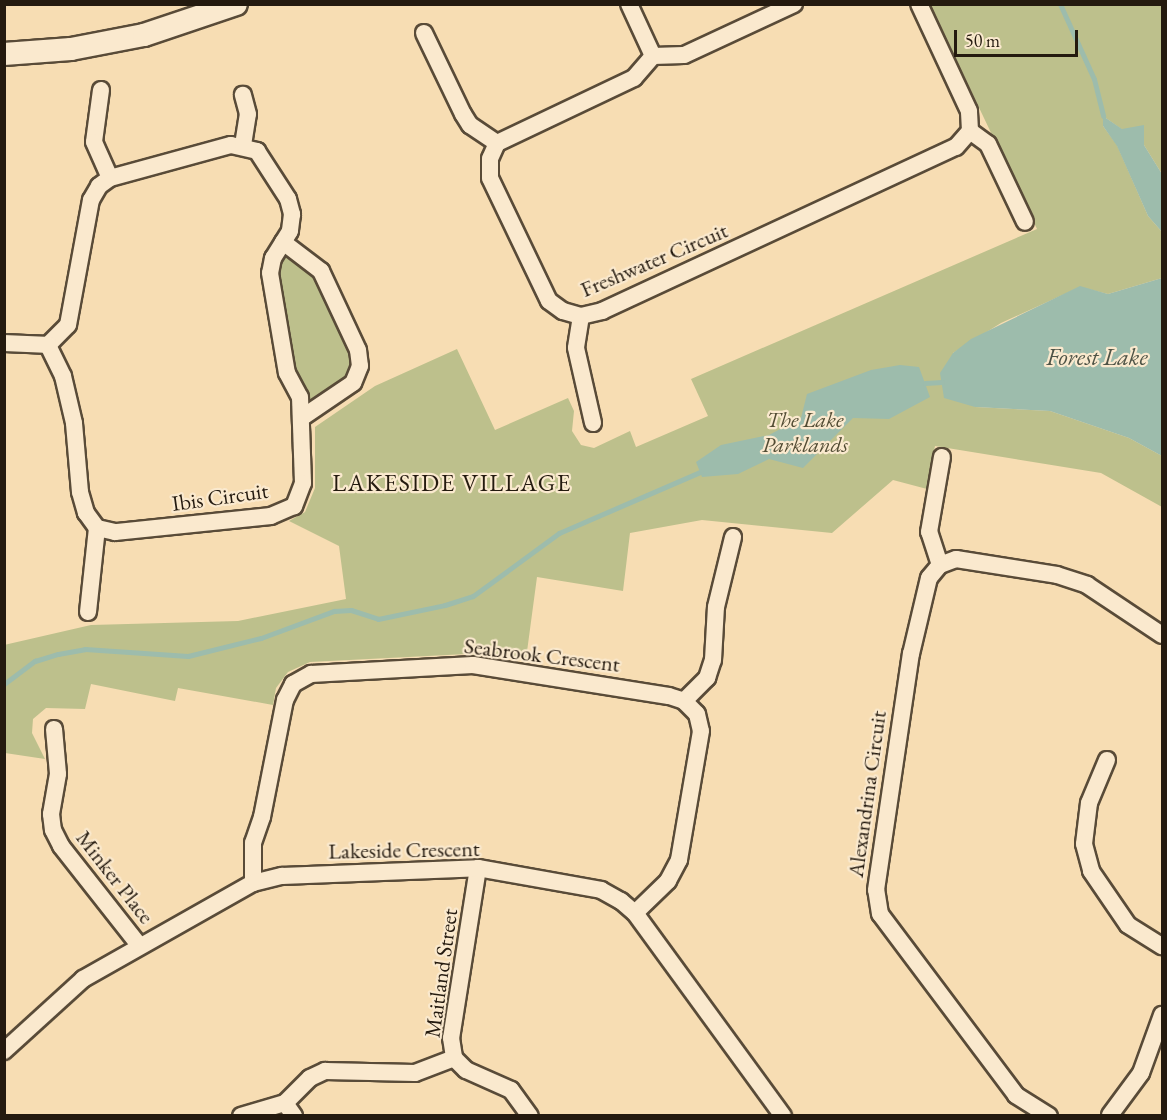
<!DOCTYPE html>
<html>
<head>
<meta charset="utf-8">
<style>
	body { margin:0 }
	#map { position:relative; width:1167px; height:1120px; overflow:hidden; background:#f7ddb3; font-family:"EB Garamond",serif }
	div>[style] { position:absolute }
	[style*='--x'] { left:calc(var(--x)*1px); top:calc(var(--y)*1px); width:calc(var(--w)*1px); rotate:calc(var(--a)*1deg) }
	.green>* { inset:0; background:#bdc08c }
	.water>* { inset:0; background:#9dbcac }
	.stream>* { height:5px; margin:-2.5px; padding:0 2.5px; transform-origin:2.5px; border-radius:2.5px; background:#9dbcac }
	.roads { filter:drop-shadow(2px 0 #594b38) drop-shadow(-2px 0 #594b38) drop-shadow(0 2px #594b38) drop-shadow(0 -2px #594b38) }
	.street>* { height:16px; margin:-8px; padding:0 8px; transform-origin:8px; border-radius:8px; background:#fae9ce }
	.secondary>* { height:22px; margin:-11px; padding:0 11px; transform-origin:11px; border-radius:11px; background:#fae9ce }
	span { translate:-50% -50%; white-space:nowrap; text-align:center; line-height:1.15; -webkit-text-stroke:4.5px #fae9ce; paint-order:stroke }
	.street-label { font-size:22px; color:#241a0f }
	.park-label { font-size:22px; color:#524c34; font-style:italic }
	.water-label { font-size:24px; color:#4e5346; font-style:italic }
	.neighbourhood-label { font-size:24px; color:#241a0f; letter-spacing:1.5px }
	.frame { position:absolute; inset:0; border:6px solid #241a0f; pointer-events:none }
	.scale { position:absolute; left:954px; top:30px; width:124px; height:27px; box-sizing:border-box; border:3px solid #241a0f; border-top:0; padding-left:8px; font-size:18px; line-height:21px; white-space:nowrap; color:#241a0f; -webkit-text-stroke:4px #fae9ce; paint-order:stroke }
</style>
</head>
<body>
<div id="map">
	<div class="green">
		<div style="clip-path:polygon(930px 5px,1162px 5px,1162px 174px,1144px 145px,1103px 116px,1103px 126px,1117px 145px,1148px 216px,1162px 232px,1162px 278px,1108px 294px,1080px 287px,1001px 323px,953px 353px,975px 407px,1050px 411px,1129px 438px,1162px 456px,1162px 507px,1101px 473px,935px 446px,927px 489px,893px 480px,832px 533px,702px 520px,630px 533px,623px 591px,537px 577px,526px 659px,467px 654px,310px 662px,288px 672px,276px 688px,273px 705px,178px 688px,175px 701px,91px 684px,85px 709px,46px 708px,33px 719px,32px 733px,45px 759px,5px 753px,4px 645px,91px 625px,238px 621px,346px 599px,339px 546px,289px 521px,305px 512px,315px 488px,315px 427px,375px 386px,457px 349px,495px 430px,568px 398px,574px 411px,572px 431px,581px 445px,594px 448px,630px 431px,636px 447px,708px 416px,691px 379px,1037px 229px)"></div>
		<div style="clip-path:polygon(283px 242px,311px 260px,360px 366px,303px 417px,273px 258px)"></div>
	</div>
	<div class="water">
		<div style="clip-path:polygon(1103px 116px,1122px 129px,1144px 125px,1144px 145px,1162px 174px,1162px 232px,1148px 216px,1117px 146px,1103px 126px)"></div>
		<div style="clip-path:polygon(1162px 278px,1162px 456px,1129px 438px,1050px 411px,975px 407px,944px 398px,940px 373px,953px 353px,971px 339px,1080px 286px,1108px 294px)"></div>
		<div style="clip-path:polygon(900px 365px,919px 367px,930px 397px,889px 419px,853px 418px,803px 468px,769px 459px,738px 474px,702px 477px,696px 462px,721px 445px,769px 435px,801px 418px,807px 394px,871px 370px)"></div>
	</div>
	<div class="stream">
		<div style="--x:1060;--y:4;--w:82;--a:65.6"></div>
		<div style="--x:1094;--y:79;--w:38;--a:76"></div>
		<div style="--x:925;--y:383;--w:17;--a:-3"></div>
		<div style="--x:4;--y:684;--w:39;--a:-37"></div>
		<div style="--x:35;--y:661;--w:24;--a:-17"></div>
		<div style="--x:58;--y:654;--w:27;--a:-10"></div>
		<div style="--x:85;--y:649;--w:103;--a:3.9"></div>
		<div style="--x:188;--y:656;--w:75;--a:-13.9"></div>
		<div style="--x:261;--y:638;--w:78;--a:-20.3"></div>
		<div style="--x:334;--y:611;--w:17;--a:-3"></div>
		<div style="--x:351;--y:610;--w:28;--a:18"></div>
		<div style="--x:378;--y:619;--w:68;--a:-11.8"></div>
		<div style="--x:445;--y:605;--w:29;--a:-18"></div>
		<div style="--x:473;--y:596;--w:107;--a:-36.2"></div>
		<div style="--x:559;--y:533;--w:154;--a:-23.4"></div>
	</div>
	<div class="roads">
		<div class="street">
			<div style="--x:629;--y:4;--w:57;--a:65.2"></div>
			<div style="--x:794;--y:4;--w:121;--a:155.1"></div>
			<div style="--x:684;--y:55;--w:31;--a:178"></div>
			<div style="--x:653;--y:56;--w:29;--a:131"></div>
			<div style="--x:634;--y:78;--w:152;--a:154.6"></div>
			<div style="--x:497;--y:143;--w:17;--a:114"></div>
			<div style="--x:490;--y:159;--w:19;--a:90"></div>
			<div style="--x:490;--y:178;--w:136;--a:64.4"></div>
			<div style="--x:549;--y:301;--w:17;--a:36"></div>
			<div style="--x:563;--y:311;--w:19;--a:16"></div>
			<div style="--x:581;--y:316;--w:22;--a:-13"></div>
			<div style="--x:602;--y:311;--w:390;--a:-24.9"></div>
			<div style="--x:956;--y:147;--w:21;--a:-49"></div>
			<div style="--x:970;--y:131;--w:20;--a:-93"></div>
			<div style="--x:969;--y:111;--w:118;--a:-115"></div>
			<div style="--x:424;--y:33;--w:90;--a:64.3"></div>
			<div style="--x:463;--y:114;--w:13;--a:58"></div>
			<div style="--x:470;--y:125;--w:32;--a:34"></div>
			<div style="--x:101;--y:90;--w:52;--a:97.7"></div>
			<div style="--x:94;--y:142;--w:39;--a:66"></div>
			<div style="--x:970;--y:131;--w:22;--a:36"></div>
			<div style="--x:988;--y:144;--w:86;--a:64.6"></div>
			<div style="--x:231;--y:145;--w:27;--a:13"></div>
			<div style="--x:257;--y:151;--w:57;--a:57.1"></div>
			<div style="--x:288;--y:199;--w:16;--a:75"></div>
			<div style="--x:292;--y:214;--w:17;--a:97"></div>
			<div style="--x:290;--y:231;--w:32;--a:122"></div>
			<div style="--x:273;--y:258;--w:15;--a:101"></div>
			<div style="--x:270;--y:273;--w:101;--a:80.4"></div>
			<div style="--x:287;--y:373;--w:27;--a:62"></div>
			<div style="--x:300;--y:397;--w:86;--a:88"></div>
			<div style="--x:303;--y:483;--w:25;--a:111"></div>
			<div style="--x:294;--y:506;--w:25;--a:157"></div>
			<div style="--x:271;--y:516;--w:157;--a:174.1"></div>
			<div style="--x:115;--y:532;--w:18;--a:-167"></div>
			<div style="--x:97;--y:528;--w:19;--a:-126"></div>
			<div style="--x:86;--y:513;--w:22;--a:-106"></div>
			<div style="--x:80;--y:492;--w:69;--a:-95"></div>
			<div style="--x:74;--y:423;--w:48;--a:-103.2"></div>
			<div style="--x:63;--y:376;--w:34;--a:-116"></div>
			<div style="--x:48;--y:345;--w:28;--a:-45"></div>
			<div style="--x:68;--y:325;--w:127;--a:-79.6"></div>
			<div style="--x:91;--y:200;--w:16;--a:-60"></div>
			<div style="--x:99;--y:186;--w:14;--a:-36"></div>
			<div style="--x:110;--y:178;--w:125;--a:-15.3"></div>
			<div style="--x:243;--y:145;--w:31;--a:-81"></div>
			<div style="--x:248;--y:114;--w:20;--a:-105"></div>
			<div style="--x:283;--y:242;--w:48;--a:37.3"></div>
			<div style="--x:321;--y:271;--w:87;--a:64.9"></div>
			<div style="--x:358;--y:350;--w:16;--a:83"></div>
			<div style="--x:360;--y:366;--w:18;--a:112"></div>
			<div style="--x:353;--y:383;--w:60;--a:145.8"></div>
			<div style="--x:581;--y:316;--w:32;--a:99"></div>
			<div style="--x:576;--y:348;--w:77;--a:77.2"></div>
			<div style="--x:4;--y:343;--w:44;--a:2.6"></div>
			<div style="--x:940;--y:565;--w:35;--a:-108"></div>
			<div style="--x:929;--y:532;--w:76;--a:-80.2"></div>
			<div style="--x:88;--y:612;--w:84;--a:-83.9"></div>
			<div style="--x:684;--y:701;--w:33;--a:-45"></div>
			<div style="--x:707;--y:678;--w:19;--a:-72"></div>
			<div style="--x:713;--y:660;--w:53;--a:-86.8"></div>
			<div style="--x:716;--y:607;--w:72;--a:-76.3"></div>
			<div style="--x:54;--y:729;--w:45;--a:84.9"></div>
			<div style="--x:58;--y:774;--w:41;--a:99.9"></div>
			<div style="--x:51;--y:814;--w:16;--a:83"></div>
			<div style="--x:53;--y:830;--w:18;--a:63"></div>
			<div style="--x:61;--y:846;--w:126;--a:51.8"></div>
			<div style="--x:1107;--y:760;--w:47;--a:112.7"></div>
			<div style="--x:1089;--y:803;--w:41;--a:97"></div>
			<div style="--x:1084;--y:844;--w:28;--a:75"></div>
			<div style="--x:1091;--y:871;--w:65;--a:55.6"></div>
			<div style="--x:1128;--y:925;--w:40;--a:32"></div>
			<div style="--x:478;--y:868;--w:172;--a:99"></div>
			<div style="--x:451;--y:1038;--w:20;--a:81"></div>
			<div style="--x:454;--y:1058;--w:17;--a:45"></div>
			<div style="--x:466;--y:1070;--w:49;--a:24"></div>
			<div style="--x:511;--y:1090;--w:32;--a:54"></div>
			<div style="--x:253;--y:883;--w:40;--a:-90"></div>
			<div style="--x:253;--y:843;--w:28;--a:-71"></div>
			<div style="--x:262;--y:817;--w:119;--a:-78.9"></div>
			<div style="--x:285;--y:700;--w:18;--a:-63"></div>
			<div style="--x:293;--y:684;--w:21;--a:-29"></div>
			<div style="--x:311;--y:674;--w:162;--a:-3.2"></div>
			<div style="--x:473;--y:665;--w:198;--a:9"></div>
			<div style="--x:669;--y:696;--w:16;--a:18"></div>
			<div style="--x:684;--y:701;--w:18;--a:45"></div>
			<div style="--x:697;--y:714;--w:17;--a:77"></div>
			<div style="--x:701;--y:731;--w:131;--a:99.7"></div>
			<div style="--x:679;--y:860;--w:24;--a:118"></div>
			<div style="--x:668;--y:881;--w:46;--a:135.9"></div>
			<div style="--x:4;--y:1051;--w:107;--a:-42.3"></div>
			<div style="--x:83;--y:979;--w:195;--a:-29.5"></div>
			<div style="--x:253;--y:883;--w:30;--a:-14"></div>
			<div style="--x:282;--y:876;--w:196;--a:-2.3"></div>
			<div style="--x:478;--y:868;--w:125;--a:10.1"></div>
			<div style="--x:601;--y:890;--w:23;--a:29"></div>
			<div style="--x:621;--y:901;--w:18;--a:41"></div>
			<div style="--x:635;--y:913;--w:251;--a:53.9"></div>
			<div style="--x:285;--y:1103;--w:35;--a:-45"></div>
			<div style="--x:310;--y:1078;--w:17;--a:-25"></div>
			<div style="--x:325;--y:1071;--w:90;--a:1.3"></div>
			<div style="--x:415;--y:1073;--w:42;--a:-21"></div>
			<div style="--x:1110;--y:1115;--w:52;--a:-53.6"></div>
			<div style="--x:1141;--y:1073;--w:62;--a:-70.1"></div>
			<div style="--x:241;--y:1116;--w:46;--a:-16.5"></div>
			<div style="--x:285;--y:1103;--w:16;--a:55"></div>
			<div style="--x:1049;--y:1116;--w:39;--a:-148"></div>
			<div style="--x:1016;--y:1095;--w:226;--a:-126.9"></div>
			<div style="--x:880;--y:914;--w:24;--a:-99"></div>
			<div style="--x:876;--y:890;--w:239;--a:-81.6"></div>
			<div style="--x:911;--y:654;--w:78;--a:-76.7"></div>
			<div style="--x:929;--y:578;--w:17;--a:-50"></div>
			<div style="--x:940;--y:565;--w:17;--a:-21"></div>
			<div style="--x:956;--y:559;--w:102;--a:9"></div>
			<div style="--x:1057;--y:575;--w:32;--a:18"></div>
			<div style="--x:1087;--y:585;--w:90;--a:33.7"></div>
		</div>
		<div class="secondary">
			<div style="--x:4;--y:54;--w:67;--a:-4.3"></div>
			<div style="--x:71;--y:49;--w:74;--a:-10.9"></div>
			<div style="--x:144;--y:35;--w:97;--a:-18.6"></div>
		</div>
	</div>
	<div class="street-label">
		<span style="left:654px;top:260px;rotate:-23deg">Freshwater Circuit</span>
		<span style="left:220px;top:497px;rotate:-8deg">Ibis Circuit</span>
		<span style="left:542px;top:655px;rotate:7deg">Seabrook Crescent</span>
		<span style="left:867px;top:794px;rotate:-82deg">Alexandrina Circuit</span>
		<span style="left:404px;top:850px;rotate:-1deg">Lakeside Crescent</span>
		<span style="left:115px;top:877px;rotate:52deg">Minker Place</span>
		<span style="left:441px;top:973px;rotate:-82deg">Maitland Street</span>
	</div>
	<div class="park-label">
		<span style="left:805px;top:432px">The Lake<br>Parklands</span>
	</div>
	<div class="water-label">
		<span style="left:1097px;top:357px">Forest Lake</span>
	</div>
	<div class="neighbourhood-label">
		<span style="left:452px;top:483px">LAKESIDE VILLAGE</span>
	</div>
	<div class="frame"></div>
	<div class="scale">50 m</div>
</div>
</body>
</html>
